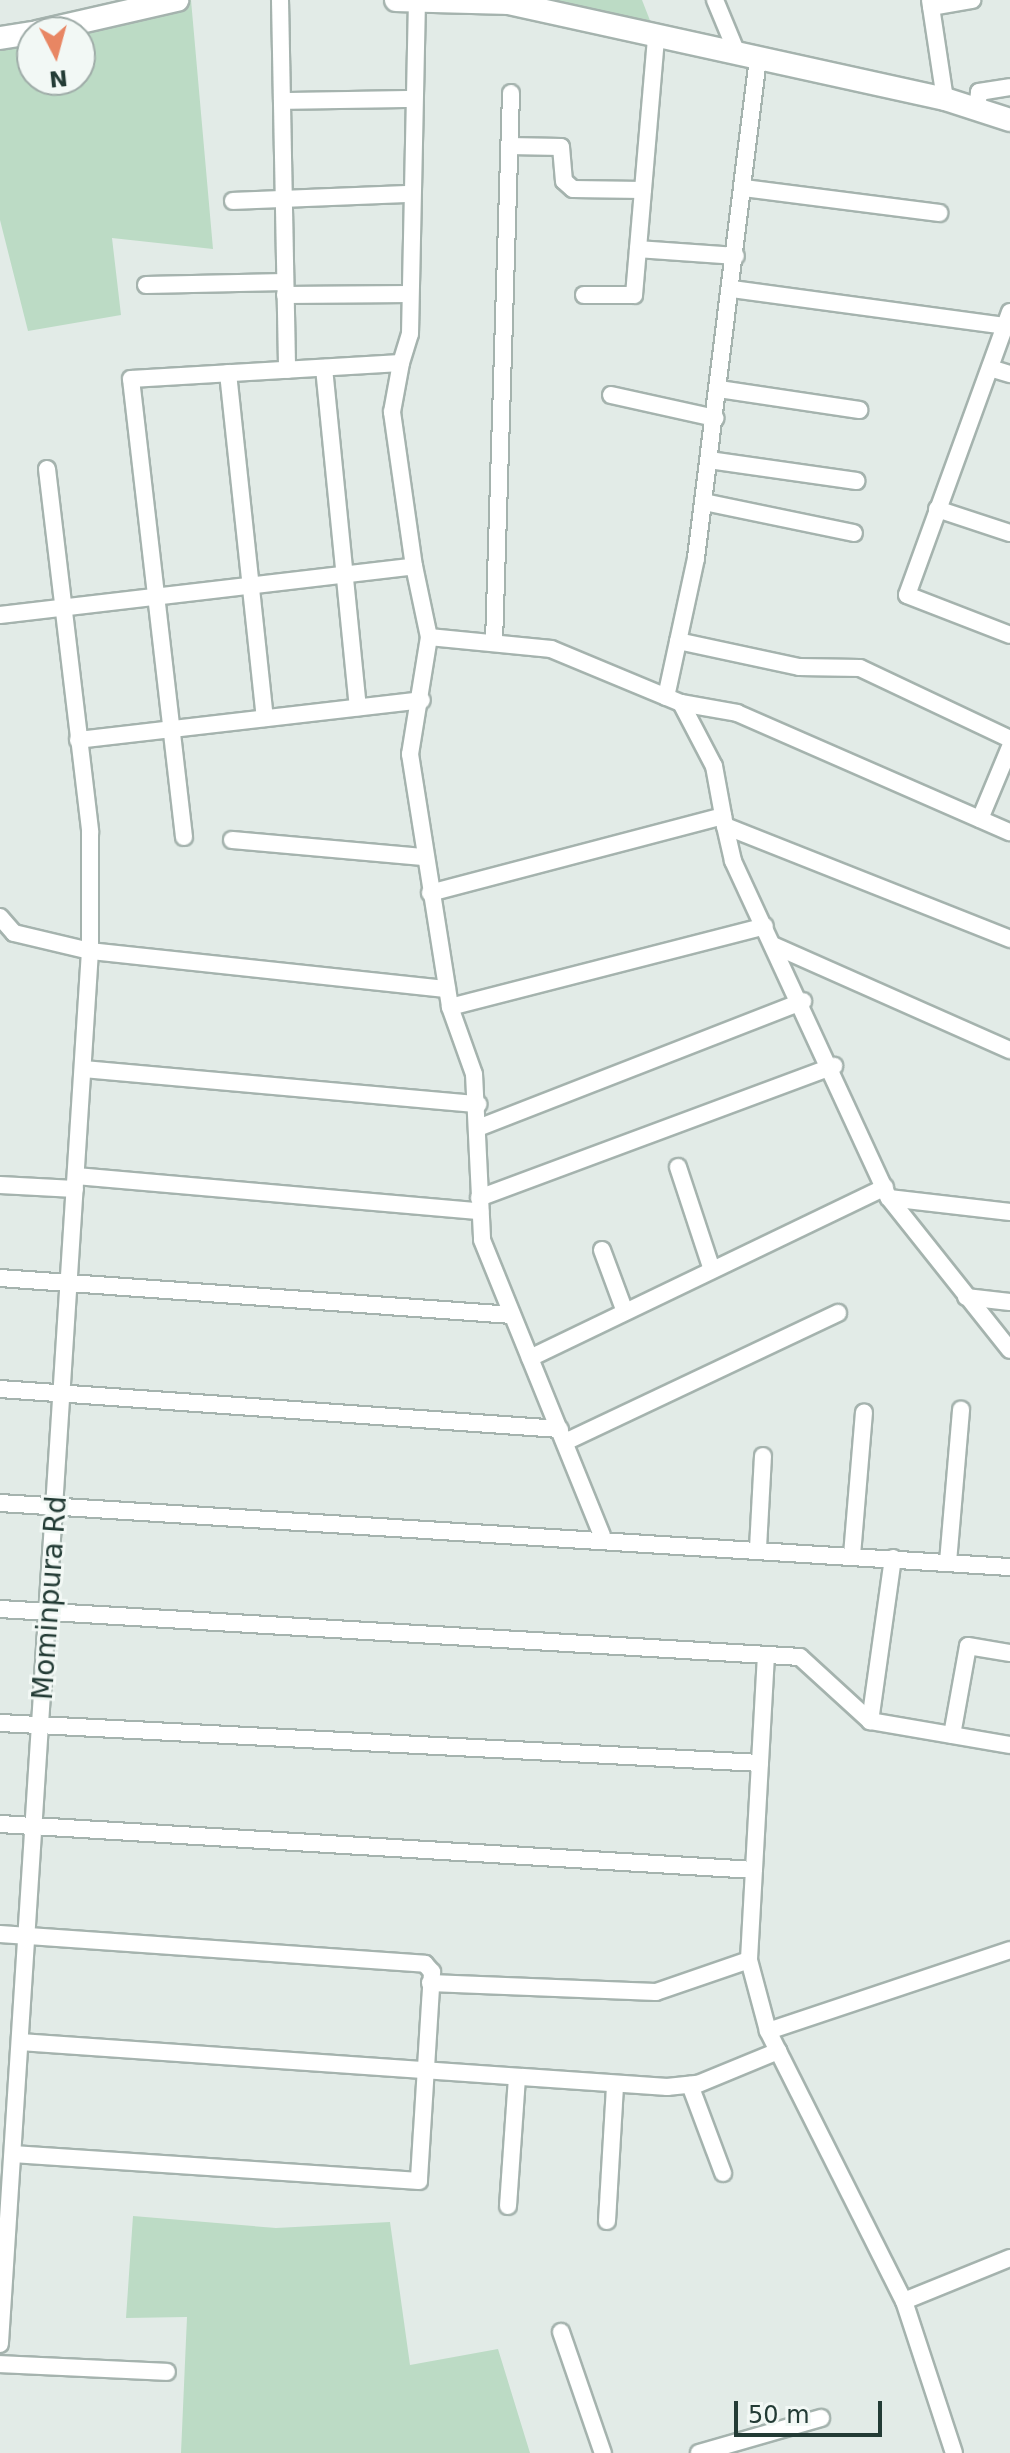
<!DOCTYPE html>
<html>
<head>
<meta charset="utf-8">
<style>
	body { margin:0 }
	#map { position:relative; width:1010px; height:2453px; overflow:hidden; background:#e2ebe7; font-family:"DejaVu Sans",sans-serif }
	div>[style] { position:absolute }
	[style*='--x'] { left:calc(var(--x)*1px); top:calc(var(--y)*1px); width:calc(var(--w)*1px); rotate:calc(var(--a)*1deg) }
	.green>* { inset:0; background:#bcdbc5 }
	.roads { filter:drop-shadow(2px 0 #a5b3ae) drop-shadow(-2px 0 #a5b3ae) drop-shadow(0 2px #a5b3ae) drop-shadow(0 -2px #a5b3ae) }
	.street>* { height:16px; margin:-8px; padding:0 8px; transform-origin:8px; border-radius:8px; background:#fff }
	.secondary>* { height:22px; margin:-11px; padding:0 11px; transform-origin:11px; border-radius:11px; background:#fff }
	span { translate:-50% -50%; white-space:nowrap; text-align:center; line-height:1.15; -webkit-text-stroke:6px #f2f8f5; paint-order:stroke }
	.street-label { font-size:28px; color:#233b35 }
	.north { position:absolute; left:16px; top:16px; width:80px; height:80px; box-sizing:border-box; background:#f2f8f5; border:2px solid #9faca8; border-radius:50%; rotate:174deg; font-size:22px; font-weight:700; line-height:32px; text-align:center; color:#233b35 }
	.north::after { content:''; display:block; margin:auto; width:28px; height:36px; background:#e88663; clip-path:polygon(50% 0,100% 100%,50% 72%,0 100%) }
	.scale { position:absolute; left:734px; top:2401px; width:148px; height:36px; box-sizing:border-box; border:4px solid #233b35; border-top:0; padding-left:10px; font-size:24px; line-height:28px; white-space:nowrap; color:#233b35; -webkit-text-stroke:6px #f2f8f5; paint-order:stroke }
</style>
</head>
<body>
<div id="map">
	<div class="green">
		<div style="clip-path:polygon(177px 0,191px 0,213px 249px,112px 238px,121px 315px,28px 331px,0 220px,0 38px,32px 33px,32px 80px,80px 80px,80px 32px)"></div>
		<div style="clip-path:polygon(417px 0,642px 0,656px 36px)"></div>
		<div style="clip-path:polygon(133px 2216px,276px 2228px,390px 2222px,410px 2365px,498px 2349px,530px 2453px,181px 2453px,187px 2317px,126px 2318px)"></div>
	</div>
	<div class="roads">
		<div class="street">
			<div style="--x:280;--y:0;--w:370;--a:88.9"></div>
			<div style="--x:715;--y:0;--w:57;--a:67.5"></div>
			<div style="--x:930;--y:0;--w:100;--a:81.4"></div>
			<div style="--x:931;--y:7;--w:42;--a:-9.7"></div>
			<div style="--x:282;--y:101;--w:132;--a:-0.9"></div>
			<div style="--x:977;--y:109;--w:17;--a:-83"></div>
			<div style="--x:979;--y:92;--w:31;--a:-9"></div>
			<div style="--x:509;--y:146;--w:52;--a:1.1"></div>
			<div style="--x:561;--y:147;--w:34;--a:85"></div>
			<div style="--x:564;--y:181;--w:12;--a:42"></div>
			<div style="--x:573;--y:189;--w:70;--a:0.8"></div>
			<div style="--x:744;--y:188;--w:197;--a:7.3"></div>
			<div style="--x:233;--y:201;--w:178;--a:-2.3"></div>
			<div style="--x:638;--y:249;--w:98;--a:4.1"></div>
			<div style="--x:146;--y:285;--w:139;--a:-1.2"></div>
			<div style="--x:732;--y:289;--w:275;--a:7.7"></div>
			<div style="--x:285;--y:295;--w:125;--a:-0.5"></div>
			<div style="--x:584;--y:295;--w:50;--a:0"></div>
			<div style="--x:634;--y:295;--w:260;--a:-85.1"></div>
			<div style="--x:1010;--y:312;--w:301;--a:110"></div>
			<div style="--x:907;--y:595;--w:110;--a:21.2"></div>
			<div style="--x:401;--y:363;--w:30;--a:-73"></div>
			<div style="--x:410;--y:334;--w:333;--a:-88.8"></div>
			<div style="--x:324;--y:368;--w:341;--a:84.3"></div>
			<div style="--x:990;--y:368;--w:21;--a:17"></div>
			<div style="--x:228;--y:373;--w:347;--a:83.9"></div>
			<div style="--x:719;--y:389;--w:142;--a:8.5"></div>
			<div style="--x:611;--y:395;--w:107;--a:12.5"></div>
			<div style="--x:709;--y:460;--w:149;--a:8.1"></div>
			<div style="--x:47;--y:469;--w:366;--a:83.2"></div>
			<div style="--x:90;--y:832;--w:119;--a:90"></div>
			<div style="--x:90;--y:951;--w:359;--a:6.1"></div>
			<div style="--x:704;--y:502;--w:153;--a:11.7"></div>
			<div style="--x:937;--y:509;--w:77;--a:18.2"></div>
			<div style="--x:0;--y:615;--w:417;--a:-6.7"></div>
			<div style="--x:414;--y:566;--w:73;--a:78.1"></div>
			<div style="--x:429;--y:637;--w:123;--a:5.6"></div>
			<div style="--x:551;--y:649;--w:141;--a:22.6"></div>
			<div style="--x:681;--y:703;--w:71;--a:62.4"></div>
			<div style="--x:714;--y:766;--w:61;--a:79.6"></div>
			<div style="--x:725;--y:826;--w:307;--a:21.6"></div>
			<div style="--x:429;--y:637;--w:119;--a:99.2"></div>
			<div style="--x:410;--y:754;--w:256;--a:81"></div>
			<div style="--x:450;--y:1007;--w:71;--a:70.3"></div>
			<div style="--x:474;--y:1074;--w:166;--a:87.2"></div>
			<div style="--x:482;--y:1240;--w:319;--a:67.9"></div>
			<div style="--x:678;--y:641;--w:124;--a:12.1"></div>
			<div style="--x:799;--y:667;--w:61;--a:0.9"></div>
			<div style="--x:860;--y:668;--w:166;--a:25.3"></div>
			<div style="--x:494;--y:643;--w:550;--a:-88.23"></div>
			<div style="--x:666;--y:697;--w:142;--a:-77.8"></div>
			<div style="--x:696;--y:558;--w:504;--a:-82.93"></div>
			<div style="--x:681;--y:703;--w:57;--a:10.1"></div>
			<div style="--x:737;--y:713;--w:298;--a:23.6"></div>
			<div style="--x:78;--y:740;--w:346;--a:-6.6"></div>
			<div style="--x:980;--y:819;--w:78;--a:-67.4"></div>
			<div style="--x:725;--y:826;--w:36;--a:77"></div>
			<div style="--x:733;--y:861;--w:371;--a:65.2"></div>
			<div style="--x:889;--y:1198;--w:194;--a:51.5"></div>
			<div style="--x:184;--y:837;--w:461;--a:-96.6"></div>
			<div style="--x:131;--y:379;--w:270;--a:-3.4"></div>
			<div style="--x:401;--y:363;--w:50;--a:100.4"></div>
			<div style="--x:392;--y:412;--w:156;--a:81.9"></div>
			<div style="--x:232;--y:840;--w:192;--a:5.1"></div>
			<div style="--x:430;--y:893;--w:303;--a:-14.7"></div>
			<div style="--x:0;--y:917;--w:21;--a:49"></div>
			<div style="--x:14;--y:933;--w:78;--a:13.3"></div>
			<div style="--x:90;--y:951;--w:1396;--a:93.7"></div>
			<div style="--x:775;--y:946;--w:257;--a:23.9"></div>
			<div style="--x:450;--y:1007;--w:325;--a:-14.4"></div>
			<div style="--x:83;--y:1069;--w:397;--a:5.1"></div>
			<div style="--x:478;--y:1128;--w:349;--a:-21.3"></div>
			<div style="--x:678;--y:1167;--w:108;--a:71.7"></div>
			<div style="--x:76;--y:1176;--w:406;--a:5"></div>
			<div style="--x:0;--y:1185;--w:75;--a:3.1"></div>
			<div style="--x:479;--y:1198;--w:379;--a:-20.4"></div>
			<div style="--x:889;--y:1198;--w:122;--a:6.6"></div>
			<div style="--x:602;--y:1250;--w:66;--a:69.6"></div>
			<div style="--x:0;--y:1278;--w:513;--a:4.13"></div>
			<div style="--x:966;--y:1297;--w:44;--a:6.5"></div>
			<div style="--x:530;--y:1358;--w:394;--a:-25.7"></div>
			<div style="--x:0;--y:1389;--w:561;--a:4.09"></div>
			<div style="--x:565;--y:1442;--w:302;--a:-25.3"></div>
			<div style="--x:0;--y:1503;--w:1012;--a:3.63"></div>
			<div style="--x:758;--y:1548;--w:92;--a:-86.9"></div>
			<div style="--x:852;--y:1555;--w:143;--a:-85.2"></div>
			<div style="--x:893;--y:1558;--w:165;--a:98"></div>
			<div style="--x:870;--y:1721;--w:142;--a:9.7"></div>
			<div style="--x:948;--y:1562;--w:153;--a:-85.1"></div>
			<div style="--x:0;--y:1609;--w:801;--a:3.43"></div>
			<div style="--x:800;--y:1657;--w:95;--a:42.4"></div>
			<div style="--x:766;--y:1655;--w:305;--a:93.2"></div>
			<div style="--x:749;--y:1960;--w:73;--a:75"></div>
			<div style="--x:768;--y:2031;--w:302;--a:63.3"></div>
			<div style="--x:904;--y:2301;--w:160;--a:71.8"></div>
			<div style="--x:0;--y:1723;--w:761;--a:3.01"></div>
			<div style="--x:952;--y:1735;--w:90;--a:-79.8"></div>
			<div style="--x:968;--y:1646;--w:43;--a:9.5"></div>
			<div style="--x:0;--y:1824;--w:755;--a:3.49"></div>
			<div style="--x:0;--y:1934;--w:426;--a:4"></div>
			<div style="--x:425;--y:1964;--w:11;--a:49"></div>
			<div style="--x:432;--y:1972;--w:209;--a:93.6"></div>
			<div style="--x:419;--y:2181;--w:407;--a:-176.2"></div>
			<div style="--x:430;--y:1983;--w:226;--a:2.3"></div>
			<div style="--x:656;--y:1992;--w:98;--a:-19"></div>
			<div style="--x:768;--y:2031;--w:255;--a:-18.5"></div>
			<div style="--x:20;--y:2042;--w:649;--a:3.98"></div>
			<div style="--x:667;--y:2087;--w:31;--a:-6"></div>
			<div style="--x:698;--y:2084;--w:87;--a:-22.4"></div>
			<div style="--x:690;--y:2085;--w:94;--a:69.4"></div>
			<div style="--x:508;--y:2206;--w:128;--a:-86"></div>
			<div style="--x:607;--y:2221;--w:136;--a:-86.6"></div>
			<div style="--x:904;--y:2301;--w:114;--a:-22.1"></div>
			<div style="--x:561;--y:2332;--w:128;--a:70.9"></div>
			<div style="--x:0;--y:2364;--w:167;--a:2.7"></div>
			<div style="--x:699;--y:2453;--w:127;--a:-16"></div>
		</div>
		<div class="secondary">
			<div style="--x:396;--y:0;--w:113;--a:1.5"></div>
			<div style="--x:509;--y:3;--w:446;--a:12.4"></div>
			<div style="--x:945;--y:99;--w:68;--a:17.9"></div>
			<div style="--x:37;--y:32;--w:144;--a:-12.9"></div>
			<div style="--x:0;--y:38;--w:32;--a:-9"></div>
		</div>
	</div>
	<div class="street-label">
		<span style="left:50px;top:1598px;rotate:-86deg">Mominpura Rd</span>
	</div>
	<div class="north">N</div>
	<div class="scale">50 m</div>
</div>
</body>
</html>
